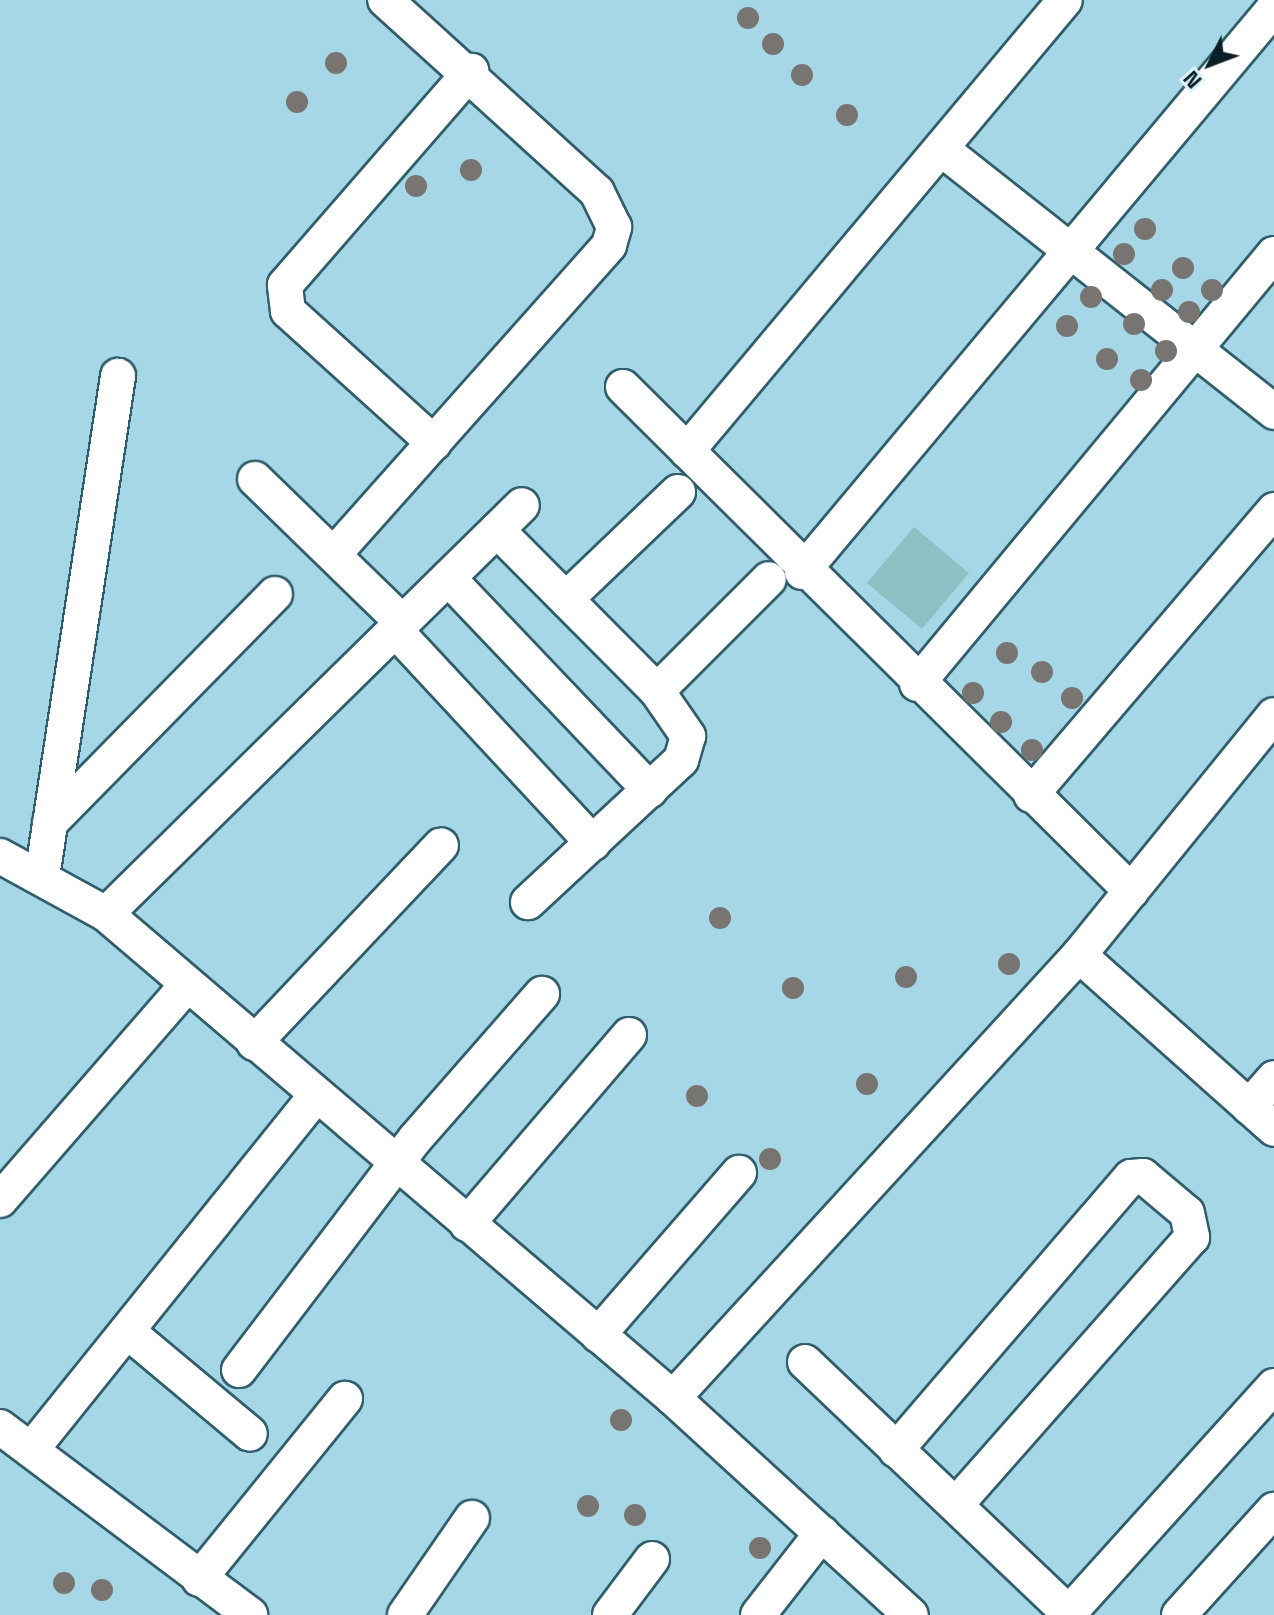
<!DOCTYPE html>
<html>
<head>
<meta charset="utf-8">
<style>
	body { margin:0 }
	#map { position:relative; width:1274px; height:1615px; overflow:hidden; background:#a6d7e7; font-family:"Space Grotesk",sans-serif }
	div>[style] { position:absolute }
	[style*='--x'] { left:calc(var(--x)*1px); top:calc(var(--y)*1px); width:calc(var(--w)*1px); rotate:calc(var(--a)*1deg) }
	.building>* { inset:0; background:#8cc1c4 }
	.roads { filter:drop-shadow(2px 0 #305e6c) drop-shadow(-2px 0 #305e6c) drop-shadow(0 2px #305e6c) drop-shadow(0 -2px #305e6c) }
	.minor>* { height:34px; margin:-17px; padding:0 17px; transform-origin:17px; border-radius:17px; background:#fff }
	.trees>* { width:22px; height:22px; margin:-11px; border-radius:50%; background:#787471 }
	span { translate:-50% -50%; white-space:nowrap; text-align:center; line-height:1.15; -webkit-text-stroke:7px #dbf3fc; paint-order:stroke }
	.north { position:absolute; left:1170px; top:24px; width:80px; height:80px; -webkit-text-stroke:6px #dbf3fc; paint-order:stroke; rotate:228deg; font-size:22px; font-weight:700; line-height:32px; text-align:center; color:#0c1f25 }
	.north::after { content:''; display:block; margin:auto; width:28px; height:36px; background:#0c1f25; clip-path:polygon(50% 0,100% 100%,50% 72%,0 100%) }
</style>
</head>
<body>
<div id="map">
	<div class="building">
		<div style="clip-path:polygon(914px 527px,969px 573px,922px 629px,867px 583px)"></div>
	</div>
	<div class="roads">
		<div class="minor">
			<div style="--x:944;--y:151;--w:421;--a:38.3"></div>
			<div style="--x:623;--y:387;--w:716;--a:44.77"></div>
			<div style="--x:434;--y:443;--w:197;--a:-137.9"></div>
			<div style="--x:288;--y:311;--w:26;--a:-97"></div>
			<div style="--x:285;--y:285;--w:284;--a:-49"></div>
			<div style="--x:687;--y:451;--w:588;--a:-50.03"></div>
			<div style="--x:255;--y:479;--w:206;--a:44.2"></div>
			<div style="--x:497;--y:530;--w:227;--a:45.2"></div>
			<div style="--x:657;--y:691;--w:55;--a:55.4"></div>
			<div style="--x:688;--y:736;--w:25;--a:106"></div>
			<div style="--x:681;--y:760;--w:209;--a:137.1"></div>
			<div style="--x:335;--y:553;--w:412;--a:-48.3"></div>
			<div style="--x:609;--y:245;--w:19;--a:-74"></div>
			<div style="--x:614;--y:227;--w:39;--a:-116"></div>
			<div style="--x:597;--y:192;--w:286;--a:-137.8"></div>
			<div style="--x:802;--y:572;--w:735;--a:-50.07"></div>
			<div style="--x:448;--y:578;--w:293;--a:46.4"></div>
			<div style="--x:566;--y:599;--w:155;--a:-43.7"></div>
			<div style="--x:395;--y:630;--w:291;--a:47.1"></div>
			<div style="--x:917;--y:684;--w:559;--a:-50.3"></div>
			<div style="--x:657;--y:691;--w:158;--a:-45"></div>
			<div style="--x:1031;--y:795;--w:375;--a:-49.5"></div>
			<div style="--x:50;--y:823;--w:321;--a:-45.5"></div>
			<div style="--x:0;--y:856;--w:121;--a:28.7"></div>
			<div style="--x:106;--y:914;--w:745;--a:40.48"></div>
			<div style="--x:673;--y:1398;--w:322;--a:42.4"></div>
			<div style="--x:42;--y:877;--w:507;--a:-81.37"></div>
			<div style="--x:106;--y:914;--w:583;--a:-44.51"></div>
			<div style="--x:1079;--y:955;--w:261;--a:41.7"></div>
			<div style="--x:254;--y:1043;--w:272;--a:-46.6"></div>
			<div style="--x:1249;--y:1107;--w:38;--a:-49"></div>
			<div style="--x:0;--y:1200;--w:284;--a:-49"></div>
			<div style="--x:467;--y:1224;--w:249;--a:-49.4"></div>
			<div style="--x:127;--y:1331;--w:160;--a:39.9"></div>
			<div style="--x:598;--y:1335;--w:215;--a:-49"></div>
			<div style="--x:805;--y:1362;--w:367;--a:43.6"></div>
			<div style="--x:239;--y:1370;--w:290;--a:-52.7"></div>
			<div style="--x:415;--y:1139;--w:193;--a:-48.8"></div>
			<div style="--x:673;--y:1398;--w:601;--a:-47.5"></div>
			<div style="--x:1079;--y:955;--w:309;--a:-50.9"></div>
			<div style="--x:0;--y:1427;--w:313;--a:36.9"></div>
			<div style="--x:31;--y:1450;--w:454;--a:-51.2"></div>
			<div style="--x:896;--y:1450;--w:360;--a:-49.3"></div>
			<div style="--x:1131;--y:1177;--w:12;--a:-5"></div>
			<div style="--x:1143;--y:1176;--w:57;--a:40.1"></div>
			<div style="--x:1187;--y:1213;--w:25;--a:78"></div>
			<div style="--x:1192;--y:1237;--w:357;--a:131.4"></div>
			<div style="--x:199;--y:1579;--w:232;--a:-51"></div>
			<div style="--x:1069;--y:1613;--w:306;--a:-47.9"></div>
			<div style="--x:405;--y:1615;--w:118;--a:-55.4"></div>
			<div style="--x:610;--y:1615;--w:70;--a:-53.1"></div>
			<div style="--x:758;--y:1615;--w:104;--a:-52"></div>
			<div style="--x:1179;--y:1615;--w:142;--a:-47.9"></div>
		</div>
	</div>
	<div class="trees">
		<div style="left:748px;top:18px"></div>
		<div style="left:773px;top:44px"></div>
		<div style="left:336px;top:63px"></div>
		<div style="left:802px;top:75px"></div>
		<div style="left:297px;top:102px"></div>
		<div style="left:847px;top:115px"></div>
		<div style="left:471px;top:170px"></div>
		<div style="left:416px;top:186px"></div>
		<div style="left:1145px;top:229px"></div>
		<div style="left:1124px;top:254px"></div>
		<div style="left:1183px;top:268px"></div>
		<div style="left:1162px;top:290px"></div>
		<div style="left:1212px;top:290px"></div>
		<div style="left:1091px;top:297px"></div>
		<div style="left:1189px;top:312px"></div>
		<div style="left:1134px;top:324px"></div>
		<div style="left:1067px;top:326px"></div>
		<div style="left:1166px;top:351px"></div>
		<div style="left:1107px;top:359px"></div>
		<div style="left:1141px;top:380px"></div>
		<div style="left:1007px;top:653px"></div>
		<div style="left:1042px;top:672px"></div>
		<div style="left:973px;top:693px"></div>
		<div style="left:1072px;top:698px"></div>
		<div style="left:1001px;top:722px"></div>
		<div style="left:1032px;top:750px"></div>
		<div style="left:720px;top:918px"></div>
		<div style="left:1009px;top:964px"></div>
		<div style="left:906px;top:977px"></div>
		<div style="left:793px;top:988px"></div>
		<div style="left:867px;top:1084px"></div>
		<div style="left:697px;top:1096px"></div>
		<div style="left:770px;top:1159px"></div>
		<div style="left:621px;top:1420px"></div>
		<div style="left:588px;top:1506px"></div>
		<div style="left:635px;top:1515px"></div>
		<div style="left:760px;top:1548px"></div>
		<div style="left:64px;top:1583px"></div>
		<div style="left:102px;top:1590px"></div>
	</div>
	<div class="north">N</div>
</div>
</body>
</html>
